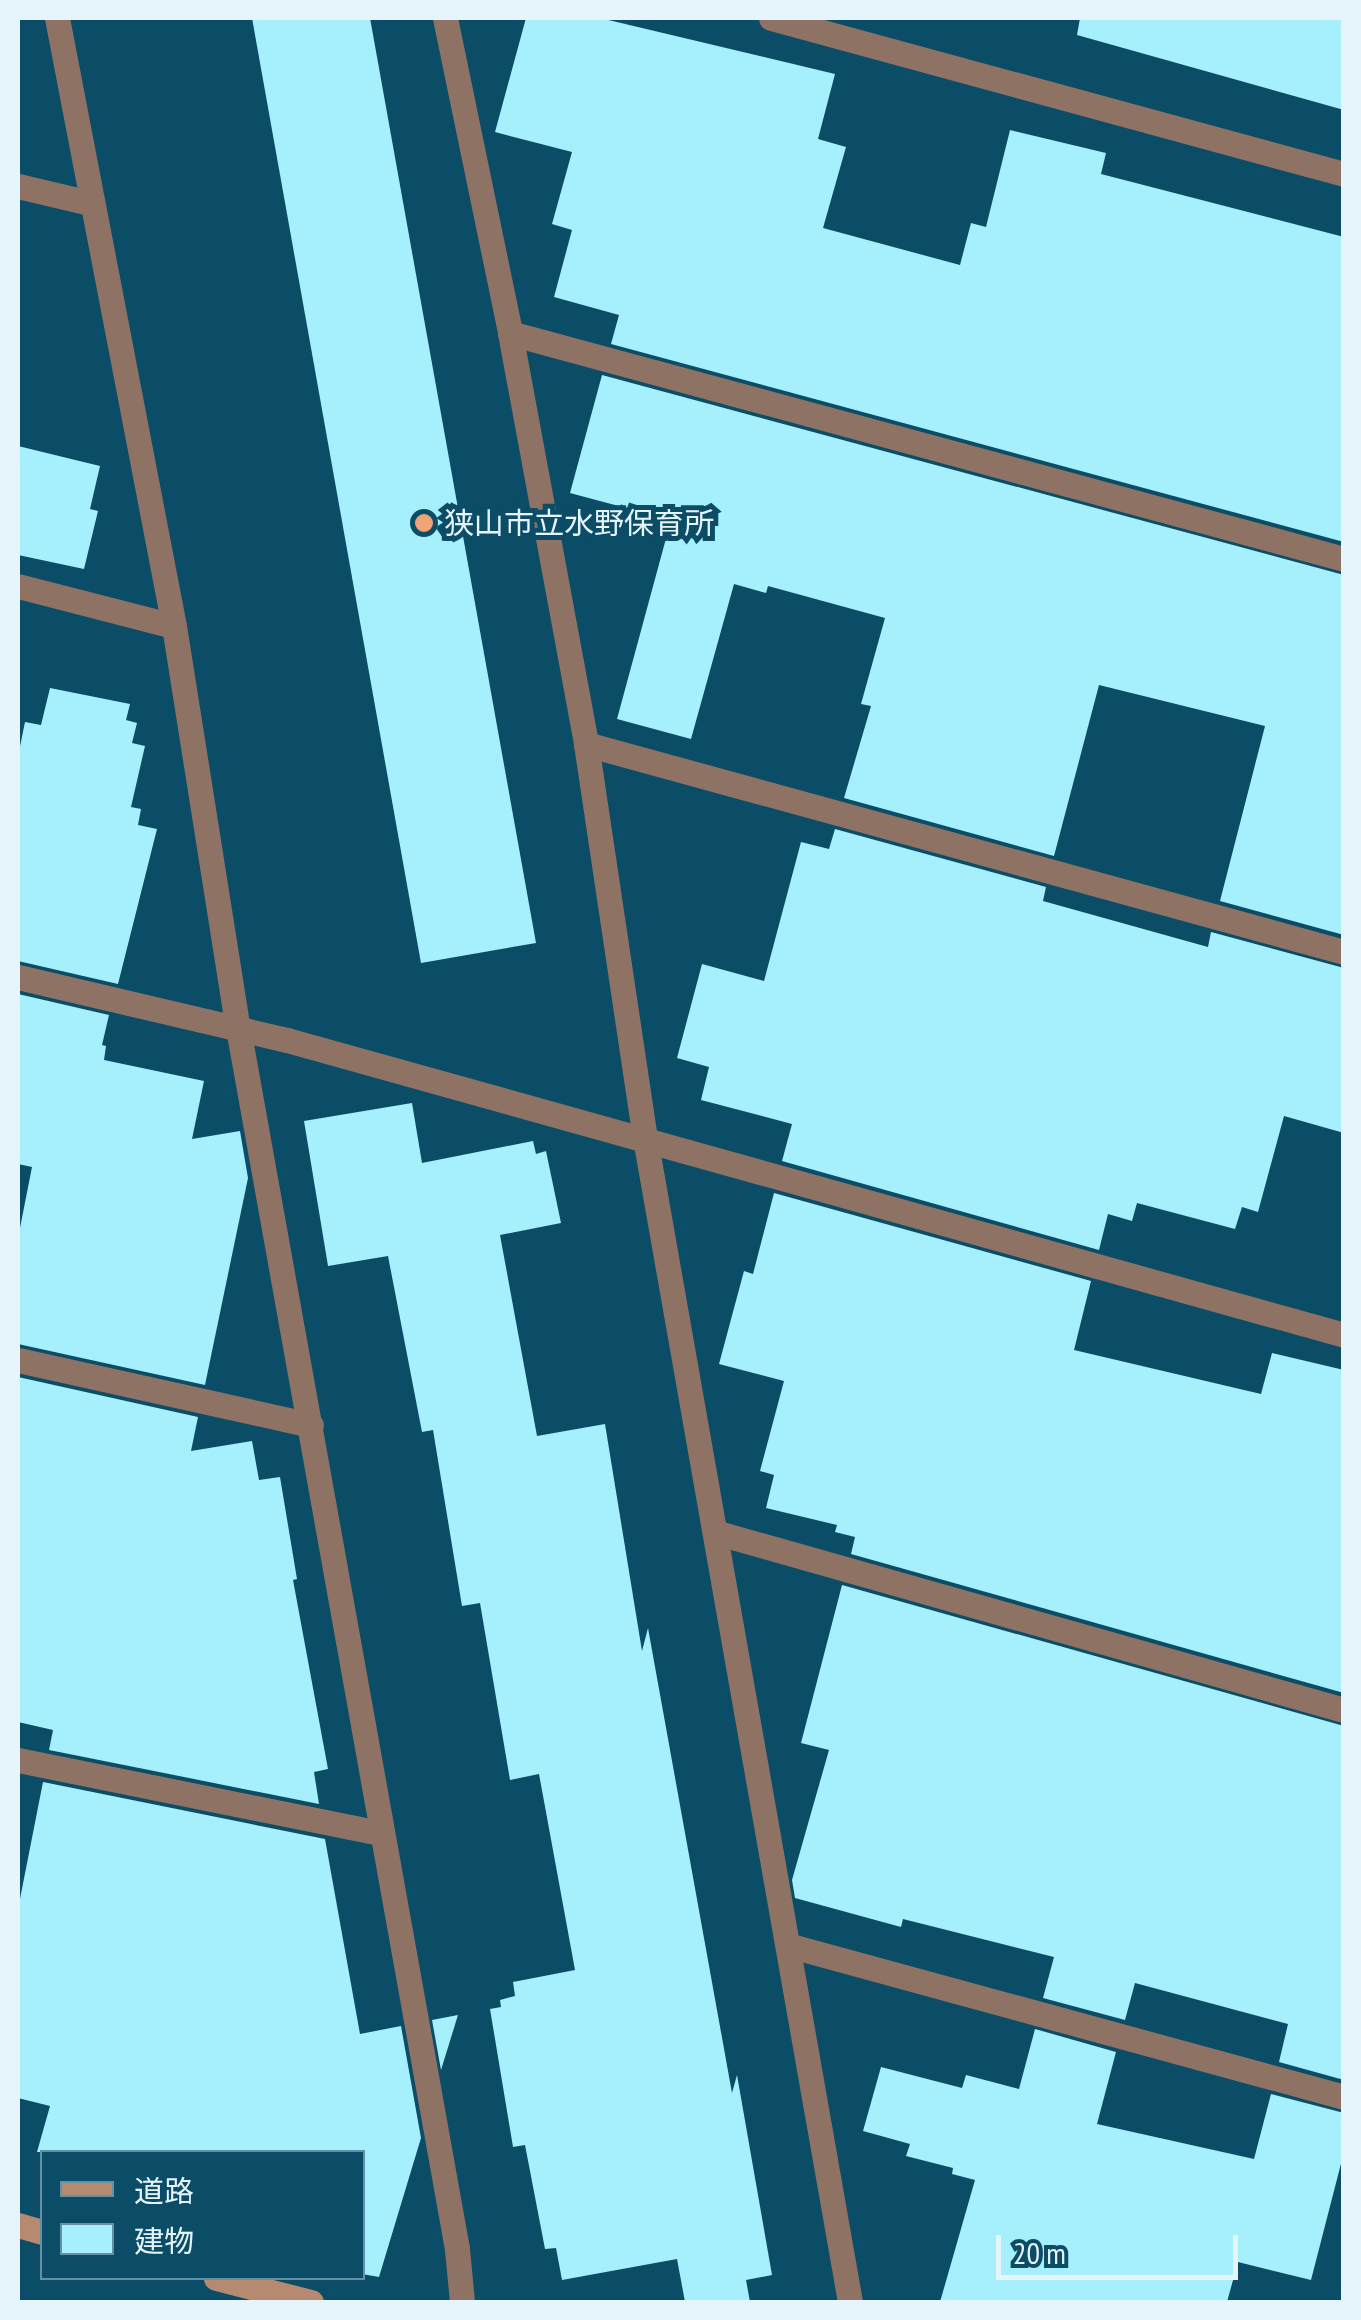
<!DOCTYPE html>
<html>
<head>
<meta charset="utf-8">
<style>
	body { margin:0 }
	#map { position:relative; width:1361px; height:2320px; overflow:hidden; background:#0b4d67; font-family:"PT Sans Narrow","Noto Sans JP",sans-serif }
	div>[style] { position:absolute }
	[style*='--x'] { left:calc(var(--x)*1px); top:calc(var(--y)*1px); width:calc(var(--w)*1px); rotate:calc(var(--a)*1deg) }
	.building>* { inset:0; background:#a6effd }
	.street>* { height:25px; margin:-12.5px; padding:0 12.5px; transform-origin:12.5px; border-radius:12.5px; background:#8e7263 }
	.secondary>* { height:25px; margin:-12.5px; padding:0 12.5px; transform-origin:12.5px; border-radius:12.5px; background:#b58a71 }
	.dots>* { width:28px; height:28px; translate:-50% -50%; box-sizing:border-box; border:5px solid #0b4d67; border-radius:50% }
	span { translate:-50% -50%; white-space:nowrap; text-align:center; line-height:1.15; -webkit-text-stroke:10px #0b4d67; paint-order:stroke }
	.poi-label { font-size:30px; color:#e6f4fc }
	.left { translate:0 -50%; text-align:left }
	.frame { position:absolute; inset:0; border:20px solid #e6f4fc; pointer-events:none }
	.legend { position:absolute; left:40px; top:2150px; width:325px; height:130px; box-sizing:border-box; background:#0b4d67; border:2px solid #6390a3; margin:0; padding:12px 18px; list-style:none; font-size:30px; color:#e6f4fc }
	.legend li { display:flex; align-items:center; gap:20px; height:50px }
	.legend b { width:50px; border:2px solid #6390a3 }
	.scale { position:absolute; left:996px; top:2235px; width:242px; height:45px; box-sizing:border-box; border:5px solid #e6f4fc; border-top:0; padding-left:12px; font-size:30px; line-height:35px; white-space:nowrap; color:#e6f4fc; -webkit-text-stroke:8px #0b4d67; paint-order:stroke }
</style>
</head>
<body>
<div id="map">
	<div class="building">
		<div style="clip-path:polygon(252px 18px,370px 18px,536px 943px,421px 963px)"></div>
		<div style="clip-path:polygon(526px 18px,600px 18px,835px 74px,818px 139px,846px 147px,823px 228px,960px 265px,971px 223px,986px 227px,1010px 130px,1106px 153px,1101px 174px,1344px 237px,1344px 542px,611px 344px,619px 315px,554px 297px,572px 230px,552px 224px,572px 152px,495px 132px)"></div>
		<div style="clip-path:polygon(1080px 18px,1344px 18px,1344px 110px,1077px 35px)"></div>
		<div style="clip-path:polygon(602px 375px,1344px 575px,1344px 935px,1220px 901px,1265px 726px,1099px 685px,1054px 856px,844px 798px,871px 706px,861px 704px,885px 618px,768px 586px,766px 593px,734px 584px,691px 739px,617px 719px,671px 520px,570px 493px)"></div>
		<div style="clip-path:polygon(18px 446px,100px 466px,90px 509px,98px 511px,84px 569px,18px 555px)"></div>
		<div style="clip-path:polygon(50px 688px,130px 704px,126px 720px,137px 723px,132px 743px,145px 746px,131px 807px,141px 809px,138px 825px,157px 829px,118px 984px,18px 961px,18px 756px,25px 722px,41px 725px)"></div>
		<div style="clip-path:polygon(835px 829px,1046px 887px,1043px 901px,1208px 947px,1211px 932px,1344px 968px,1344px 1133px,1284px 1116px,1258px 1212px,1242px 1207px,1235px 1229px,1137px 1203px,1132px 1221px,1108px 1214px,1099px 1250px,782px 1161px,792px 1124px,701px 1100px,709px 1067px,677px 1058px,702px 964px,764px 981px,801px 842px,829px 849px)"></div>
		<div style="clip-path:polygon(18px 994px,109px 1015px,102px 1045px,106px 1046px,104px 1060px,204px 1081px,192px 1139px,240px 1131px,248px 1178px,205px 1385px,18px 1344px,18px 1238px,32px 1167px,18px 1164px)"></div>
		<div style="clip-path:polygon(412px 1103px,422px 1163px,533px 1141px,536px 1154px,546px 1151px,561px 1223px,500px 1235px,537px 1436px,605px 1424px,642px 1651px,648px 1628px,732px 2093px,737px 2075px,772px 2275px,746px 2280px,750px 2302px,685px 2302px,677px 2259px,562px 2280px,556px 2248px,545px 2249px,525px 2145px,513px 2147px,490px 2009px,501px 2007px,500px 2000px,515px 1996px,513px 1982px,575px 1970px,539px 1774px,510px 1780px,480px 1603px,462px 1606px,433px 1430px,422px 1432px,388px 1256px,328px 1266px,304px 1121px)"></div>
		<div style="clip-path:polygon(774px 1193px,1091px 1281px,1074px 1350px,1261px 1394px,1272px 1353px,1344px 1370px,1344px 1693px,851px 1554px,855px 1537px,835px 1532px,837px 1525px,766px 1508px,774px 1475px,760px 1471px,784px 1381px,719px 1364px,744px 1271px,753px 1274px)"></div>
		<div style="clip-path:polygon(18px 1377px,198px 1417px,191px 1451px,252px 1441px,259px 1480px,280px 1477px,297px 1579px,293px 1580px,328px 1769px,314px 1772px,319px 1804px,49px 1750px,53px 1730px,18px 1722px)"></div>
		<div style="clip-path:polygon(842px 1585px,1344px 1726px,1344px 2080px,1279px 2062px,1288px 2024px,1135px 1983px,1125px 2020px,1043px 1998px,1054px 1957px,903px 1919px,901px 1927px,795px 1898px,792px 1880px,829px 1750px,801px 1743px)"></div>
		<div style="clip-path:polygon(43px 1782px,325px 1839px,360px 2034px,401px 2026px,421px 2138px,379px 2277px,362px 2274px,362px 2152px,37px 2152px,50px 2106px,18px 2098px,18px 1909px)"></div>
		<div style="clip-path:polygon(458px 2015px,441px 2070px,432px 2020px)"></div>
		<div style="clip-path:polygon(1035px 2029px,1116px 2052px,1097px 2124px,1254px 2159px,1271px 2094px,1344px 2113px,1344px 2152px,1311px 2280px,1238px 2262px,1227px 2302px,940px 2302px,975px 2180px,952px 2174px,953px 2168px,906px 2156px,910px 2144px,863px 2131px,881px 2067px,962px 2088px,966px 2075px,1019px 2089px)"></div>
	</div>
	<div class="street">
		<div style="--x:57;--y:18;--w:619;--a:79.11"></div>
		<div style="--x:174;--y:626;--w:407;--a:81"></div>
		<div style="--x:238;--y:1028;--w:1240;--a:79.83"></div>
		<div style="--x:457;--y:2249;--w:53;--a:84.6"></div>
		<div style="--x:445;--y:18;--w:322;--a:78.3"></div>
		<div style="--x:510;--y:333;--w:418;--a:79.5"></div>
		<div style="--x:586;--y:744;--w:398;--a:81.5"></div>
		<div style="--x:645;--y:1138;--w:1182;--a:80.01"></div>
		<div style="--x:771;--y:18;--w:594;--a:15.23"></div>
		<div style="--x:18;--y:186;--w:74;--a:13.3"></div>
		<div style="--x:510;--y:333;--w:864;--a:15.16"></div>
		<div style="--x:18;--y:586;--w:161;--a:14.4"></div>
		<div style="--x:586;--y:744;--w:786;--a:15.34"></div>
		<div style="--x:18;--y:977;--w:276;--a:13.2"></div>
		<div style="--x:287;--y:1040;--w:1097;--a:15.59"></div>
		<div style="--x:18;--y:1360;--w:300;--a:12.5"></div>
		<div style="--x:718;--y:1533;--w:651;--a:15.79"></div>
		<div style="--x:18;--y:1760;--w:368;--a:11.4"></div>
		<div style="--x:791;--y:1946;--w:573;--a:15.27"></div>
	</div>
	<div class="secondary">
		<div style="--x:18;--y:2225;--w:25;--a:16"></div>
		<div style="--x:216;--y:2278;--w:98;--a:14.2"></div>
	</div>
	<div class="dots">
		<div style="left:424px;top:523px;background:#efa377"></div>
	</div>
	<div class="poi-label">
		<span class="left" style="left:444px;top:523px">狭山市立水野保育所</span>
	</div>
	<div class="frame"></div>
	<ul class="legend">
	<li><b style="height:12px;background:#b58a71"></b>道路</li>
	<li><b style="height:28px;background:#a6effd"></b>建物</li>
	</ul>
	<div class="scale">20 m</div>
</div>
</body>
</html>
